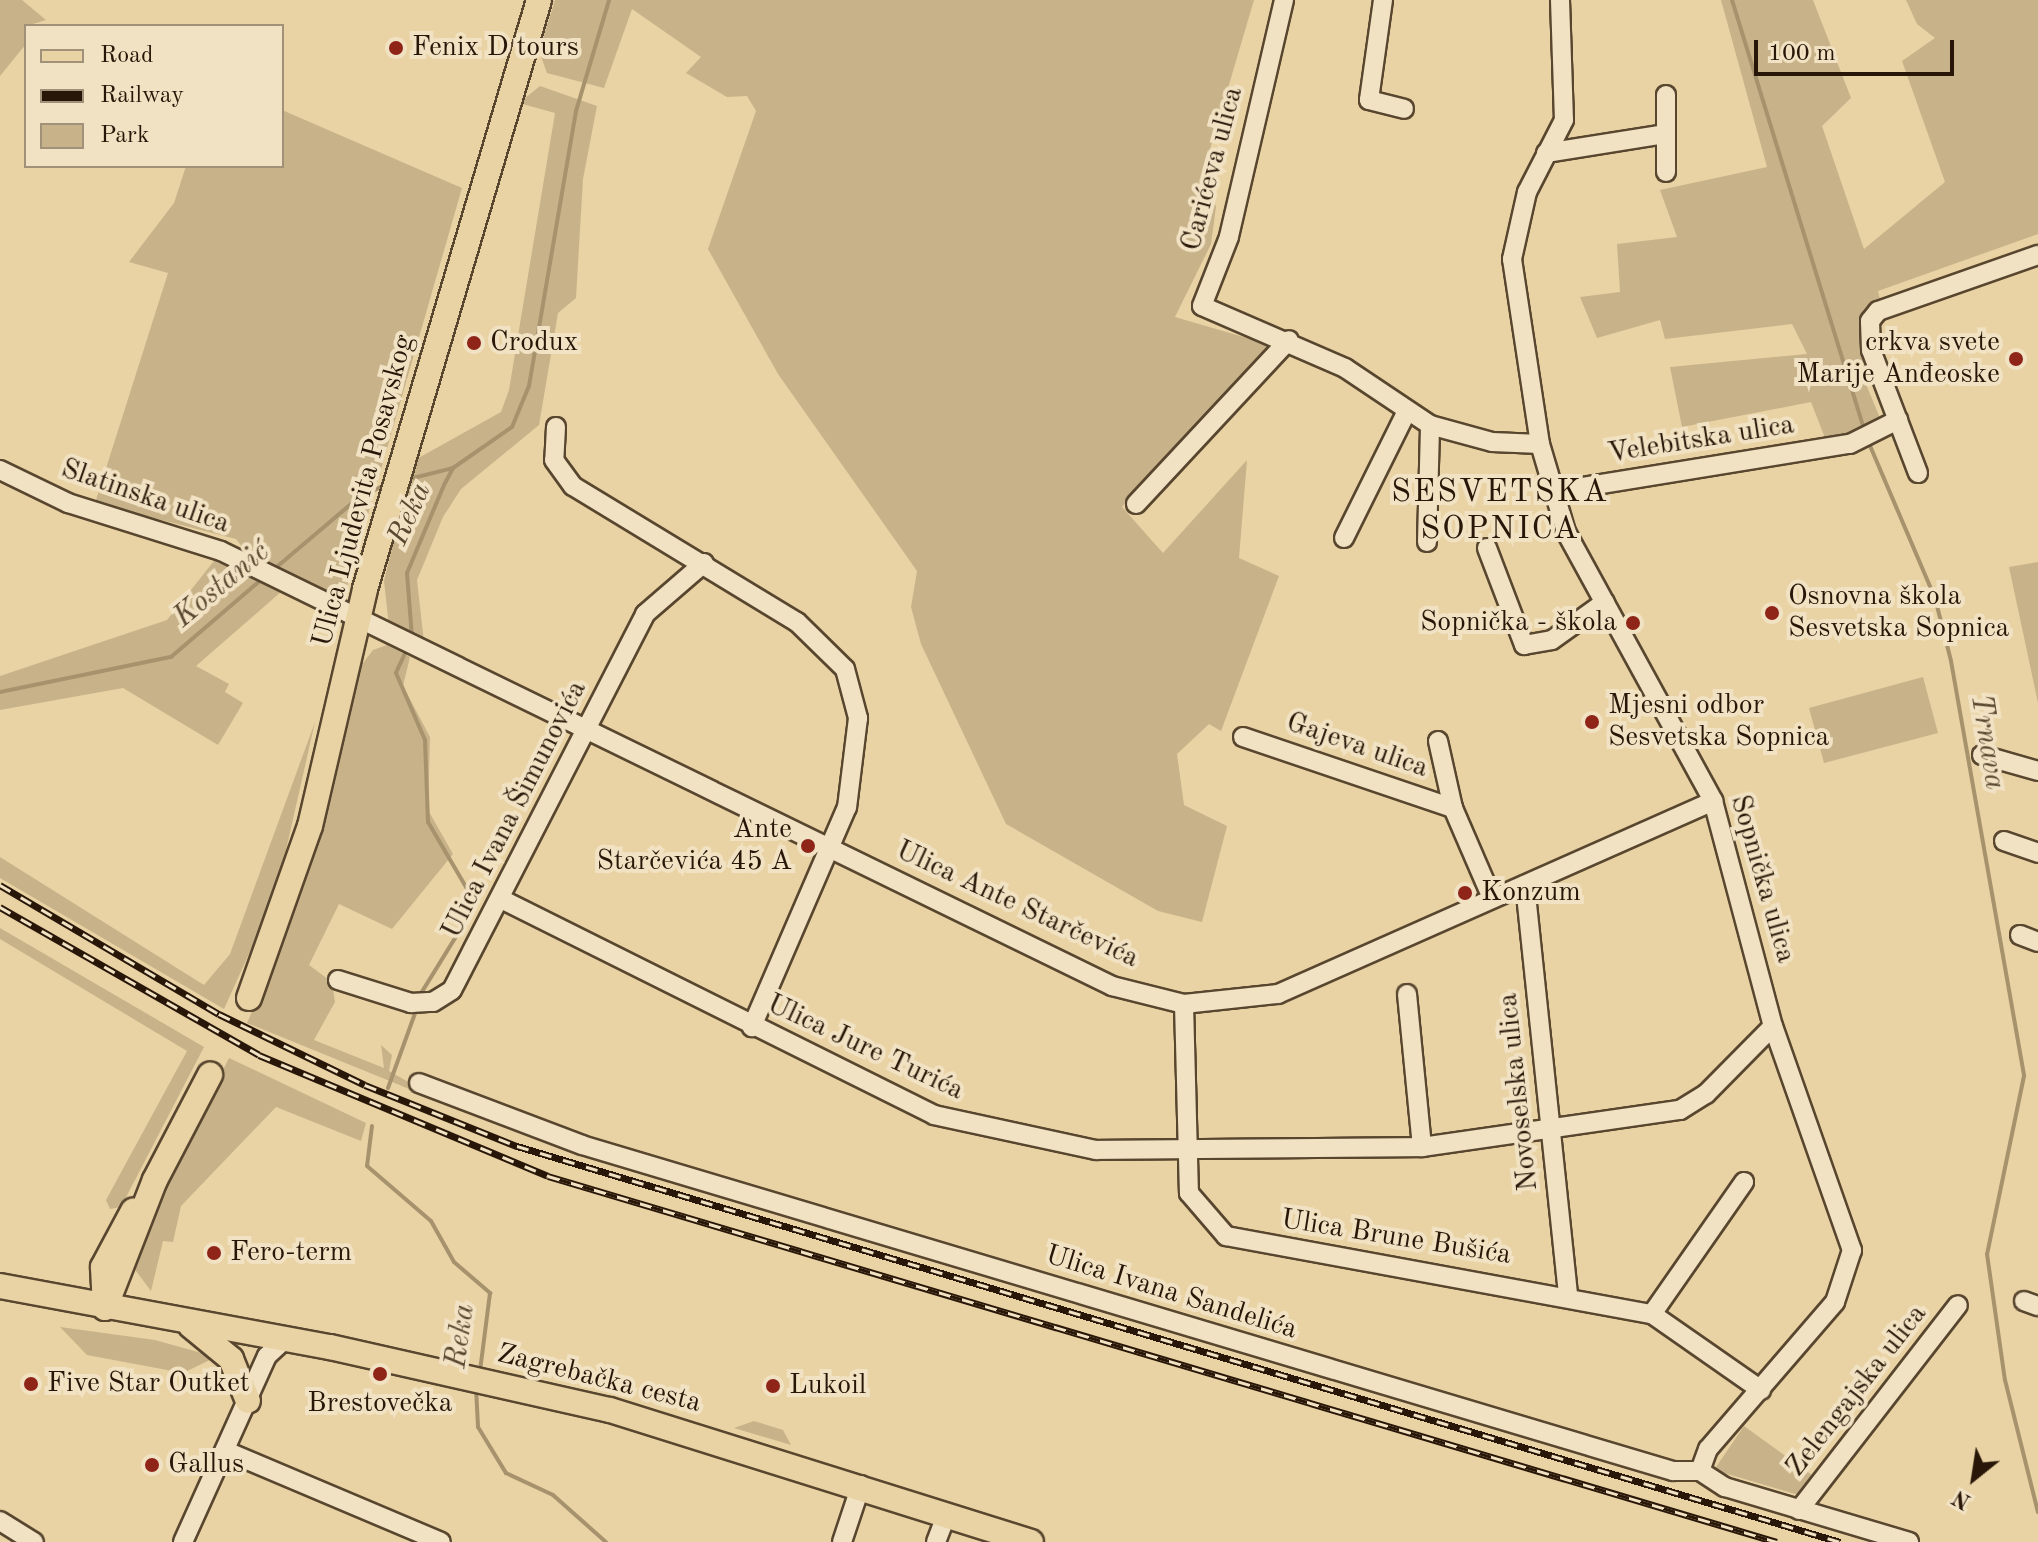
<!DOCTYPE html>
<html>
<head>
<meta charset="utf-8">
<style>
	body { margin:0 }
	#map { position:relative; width:2038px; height:1542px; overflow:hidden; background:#e9d2a3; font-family:"Old Standard TT",serif }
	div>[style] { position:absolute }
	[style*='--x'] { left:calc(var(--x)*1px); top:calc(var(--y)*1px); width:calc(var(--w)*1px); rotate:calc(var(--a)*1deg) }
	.green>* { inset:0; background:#c8b289 }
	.stream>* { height:4px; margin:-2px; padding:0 2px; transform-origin:2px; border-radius:2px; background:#a7926e }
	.roads { filter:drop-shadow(2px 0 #58462f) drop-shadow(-2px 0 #58462f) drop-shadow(0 2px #58462f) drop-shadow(0 -2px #58462f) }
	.minor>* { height:18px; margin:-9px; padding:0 9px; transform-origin:9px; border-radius:9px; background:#f1e2c3 }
	.major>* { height:24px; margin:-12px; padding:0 12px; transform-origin:12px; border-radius:12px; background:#e9d2a3 }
	.rail>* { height:7px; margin-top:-3.5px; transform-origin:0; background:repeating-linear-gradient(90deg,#f1e2c3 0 12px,#281708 0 24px); box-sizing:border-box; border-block:2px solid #281708 }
	.dots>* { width:22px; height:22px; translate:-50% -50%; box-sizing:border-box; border:4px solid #f1e2c3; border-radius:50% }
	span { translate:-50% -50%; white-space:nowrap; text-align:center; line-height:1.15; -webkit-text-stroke:8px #f1e2c3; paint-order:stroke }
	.poi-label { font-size:28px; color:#281708 }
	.left { translate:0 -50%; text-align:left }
	.right { translate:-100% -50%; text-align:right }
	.street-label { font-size:28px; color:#281708 }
	.water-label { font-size:30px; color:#5b4831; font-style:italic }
	.quarter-label { font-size:32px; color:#281708; letter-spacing:2px }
	.legend { position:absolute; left:24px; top:24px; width:260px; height:144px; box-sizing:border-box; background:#f1e2c3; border:2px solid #a19178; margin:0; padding:10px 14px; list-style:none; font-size:24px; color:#281708 }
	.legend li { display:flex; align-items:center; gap:16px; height:40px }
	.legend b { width:40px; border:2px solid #a19178 }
	.north { position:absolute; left:1934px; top:1438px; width:80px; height:80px; -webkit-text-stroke:6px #f1e2c3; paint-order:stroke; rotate:210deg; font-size:22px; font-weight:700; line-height:32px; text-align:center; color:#281708 }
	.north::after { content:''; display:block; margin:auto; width:28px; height:36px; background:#281708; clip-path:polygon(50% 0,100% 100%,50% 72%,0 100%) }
	.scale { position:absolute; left:1754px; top:40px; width:200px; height:36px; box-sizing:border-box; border:4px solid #281708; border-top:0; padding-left:10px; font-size:24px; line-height:28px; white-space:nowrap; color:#281708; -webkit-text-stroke:6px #f1e2c3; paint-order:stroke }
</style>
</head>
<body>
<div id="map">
	<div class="green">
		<div style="clip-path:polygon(0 0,22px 0,46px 20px,26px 26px,26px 44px,0 76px)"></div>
		<div style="clip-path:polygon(555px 0,1254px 0,1205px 166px,1216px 207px,1211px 244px,1175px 317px,1271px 345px,1122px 507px,1163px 553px,1247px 460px,1239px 558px,1279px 576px,1221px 731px,1209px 724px,1177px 754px,1184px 805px,1227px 826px,1202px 922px,1158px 911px,1006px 824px,921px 644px,911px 607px,917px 571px,778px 374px,708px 249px,756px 111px,747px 96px,727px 97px,686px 73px,701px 57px,632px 9px,604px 88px,547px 73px,539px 51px)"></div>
		<div style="clip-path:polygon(1721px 0,1813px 0,1851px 98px,1822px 126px,1864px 249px,1945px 182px,1902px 61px,1935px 38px,1917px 24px,1906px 0,2038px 0,2038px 234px,1878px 291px,1881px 304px,1860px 329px,1870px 360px,1858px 365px,1880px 418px,1827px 443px,1811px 402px,1682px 427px,1670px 367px,1807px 354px,1792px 324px,1665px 339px,1660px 320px,1597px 338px,1580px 297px,1620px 292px,1617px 244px,1677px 237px,1660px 190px,1767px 167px)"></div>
		<div style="clip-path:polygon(540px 86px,597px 106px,583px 179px,576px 298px,558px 313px,539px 425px,461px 489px,443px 517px,417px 580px,424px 642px,389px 626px,384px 581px,413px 461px,501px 412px,509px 390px,555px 113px,519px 103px)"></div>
		<div style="clip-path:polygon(282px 110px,462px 188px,348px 584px,336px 595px,250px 557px,236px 539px,95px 503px,168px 273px,129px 262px,174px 203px,186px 166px,282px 166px)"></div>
		<div style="clip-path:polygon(214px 561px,282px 591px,196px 666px,229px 684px,225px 692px,243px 703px,218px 745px,123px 688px,0 710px,0 676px,167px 620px)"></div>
		<div style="clip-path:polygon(2038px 562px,2038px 703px,2009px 567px)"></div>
		<div style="clip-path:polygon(387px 645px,410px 657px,403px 686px,430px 737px,428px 810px,453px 854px,392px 929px,339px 904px,309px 965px,332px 982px,335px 1002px,314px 1040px,384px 1068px,381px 1045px,392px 1055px,389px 1071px,451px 1106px,247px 1023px,291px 921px,360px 667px,373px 650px)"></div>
		<div style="clip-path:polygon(1923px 677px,1938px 733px,1824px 763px,1809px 708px)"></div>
		<div style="clip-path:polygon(315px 722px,276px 894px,224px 1009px,0 878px,0 857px,204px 985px,230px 954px)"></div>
		<div style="clip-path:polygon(0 928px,204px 1047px,121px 1207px,110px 1209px,106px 1200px,187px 1051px,0 939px)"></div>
		<div style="clip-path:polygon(229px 1058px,366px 1123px,361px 1141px,276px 1107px,181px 1206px,173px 1242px,163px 1241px,151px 1291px,133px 1267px,143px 1230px)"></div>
		<div style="clip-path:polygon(60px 1327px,155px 1340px,216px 1357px,183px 1373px,87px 1355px)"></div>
		<div style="clip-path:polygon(754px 1421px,783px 1430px,791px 1445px,734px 1428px)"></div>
		<div style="clip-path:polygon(1744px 1426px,1816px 1478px,1802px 1496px,1714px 1470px)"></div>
	</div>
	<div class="stream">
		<div style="--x:1732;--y:0;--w:453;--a:72.9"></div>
		<div style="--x:1868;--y:441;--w:171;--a:66.9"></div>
		<div style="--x:1935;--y:598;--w:65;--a:75.7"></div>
		<div style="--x:1951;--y:661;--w:421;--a:80"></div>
		<div style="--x:2024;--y:1076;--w:182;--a:101.7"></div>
		<div style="--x:1987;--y:1254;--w:127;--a:81.9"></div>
		<div style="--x:2005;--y:1380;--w:136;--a:76"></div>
		<div style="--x:405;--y:480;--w:49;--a:-14"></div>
		<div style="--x:272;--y:571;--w:111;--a:-40.3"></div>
		<div style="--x:357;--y:499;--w:31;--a:-27"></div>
		<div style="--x:412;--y:637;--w:64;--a:-94.5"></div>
		<div style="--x:407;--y:573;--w:95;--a:-67.2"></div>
		<div style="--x:444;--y:485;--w:19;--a:-62"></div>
		<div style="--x:453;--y:468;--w:72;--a:-34.8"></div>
		<div style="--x:512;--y:427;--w:44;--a:-67.5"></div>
		<div style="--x:529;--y:386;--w:279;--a:-80.3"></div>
		<div style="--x:576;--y:111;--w:116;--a:-73.4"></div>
		<div style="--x:407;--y:649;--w:26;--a:115"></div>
		<div style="--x:396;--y:673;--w:73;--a:66.6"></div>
		<div style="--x:425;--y:740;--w:82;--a:87.9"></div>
		<div style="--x:428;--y:822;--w:95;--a:59.7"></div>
		<div style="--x:476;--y:904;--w:107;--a:121.6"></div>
		<div style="--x:0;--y:692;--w:175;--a:-11.6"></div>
		<div style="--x:171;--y:657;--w:120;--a:-40.6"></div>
		<div style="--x:388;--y:1088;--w:85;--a:-70.1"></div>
		<div style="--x:372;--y:1126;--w:40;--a:97.1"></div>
		<div style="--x:367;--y:1166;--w:84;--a:40.7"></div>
		<div style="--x:431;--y:1221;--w:47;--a:60.7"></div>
		<div style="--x:454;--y:1262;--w:48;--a:40.7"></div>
		<div style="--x:490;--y:1293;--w:79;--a:97.3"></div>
		<div style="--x:476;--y:1388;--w:39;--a:87"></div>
		<div style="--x:478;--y:1427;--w:54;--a:58.7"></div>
		<div style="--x:506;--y:1473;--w:52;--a:25.1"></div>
		<div style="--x:553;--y:1495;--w:71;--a:41.6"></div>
	</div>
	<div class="roads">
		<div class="minor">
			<div style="--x:1284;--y:0;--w:243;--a:103.1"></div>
			<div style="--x:1229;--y:237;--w:74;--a:111.4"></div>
			<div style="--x:1202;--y:306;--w:156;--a:23.4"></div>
			<div style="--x:1345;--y:368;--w:102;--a:33.8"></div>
			<div style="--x:1430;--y:425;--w:64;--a:15.3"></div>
			<div style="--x:1492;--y:442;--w:48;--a:2.4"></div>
			<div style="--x:1383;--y:0;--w:101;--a:98"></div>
			<div style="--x:1369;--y:100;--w:36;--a:14"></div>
			<div style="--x:1560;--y:0;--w:120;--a:88.1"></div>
			<div style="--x:1564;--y:120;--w:81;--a:117.2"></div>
			<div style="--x:1527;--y:192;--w:69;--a:102.6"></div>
			<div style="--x:1512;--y:259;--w:187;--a:81.4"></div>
			<div style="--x:1540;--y:444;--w:92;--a:73.5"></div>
			<div style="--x:1566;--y:532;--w:307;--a:61.3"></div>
			<div style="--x:1713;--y:801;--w:233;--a:75.1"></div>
			<div style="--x:1773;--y:1026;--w:238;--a:70.6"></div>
			<div style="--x:1852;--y:1250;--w:55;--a:108.1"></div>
			<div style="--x:1835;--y:1302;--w:194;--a:130.8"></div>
			<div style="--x:1708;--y:1449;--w:23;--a:110"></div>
			<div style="--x:1546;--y:153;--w:120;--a:-9.1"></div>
			<div style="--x:1666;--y:172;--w:77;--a:-90"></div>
			<div style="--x:556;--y:427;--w:33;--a:93"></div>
			<div style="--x:554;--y:460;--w:32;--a:54"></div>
			<div style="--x:573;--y:486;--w:262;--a:31.3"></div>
			<div style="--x:797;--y:622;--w:67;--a:44.4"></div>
			<div style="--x:845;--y:669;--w:51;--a:75.1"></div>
			<div style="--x:858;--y:718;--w:90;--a:97"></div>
			<div style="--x:847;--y:807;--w:240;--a:113.4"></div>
			<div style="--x:0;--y:470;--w:76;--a:25.9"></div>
			<div style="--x:68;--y:503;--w:160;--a:17.4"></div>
			<div style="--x:221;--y:551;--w:992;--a:26.02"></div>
			<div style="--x:1112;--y:986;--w:74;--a:14"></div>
			<div style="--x:1184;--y:1004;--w:95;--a:-6.1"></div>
			<div style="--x:1278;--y:994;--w:476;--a:-23.9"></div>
			<div style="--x:1918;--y:473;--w:132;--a:-110.9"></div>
			<div style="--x:1871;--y:350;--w:29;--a:-92"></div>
			<div style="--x:1870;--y:321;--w:13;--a:-51"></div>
			<div style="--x:1878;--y:311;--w:170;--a:-19.3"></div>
			<div style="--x:1552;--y:492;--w:302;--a:-9.2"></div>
			<div style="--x:1850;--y:444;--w:54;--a:-26.6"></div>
			<div style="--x:1136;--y:504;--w:224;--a:-47"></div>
			<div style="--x:1344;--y:538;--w:140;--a:-63.6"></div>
			<div style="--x:1427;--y:542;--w:117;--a:-88.5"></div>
			<div style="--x:1487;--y:548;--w:104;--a:69.1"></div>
			<div style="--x:1524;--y:645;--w:28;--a:-10"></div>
			<div style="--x:1552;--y:640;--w:65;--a:-35.6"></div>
			<div style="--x:1243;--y:737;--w:222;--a:18.7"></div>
			<div style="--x:1438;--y:741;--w:69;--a:77.4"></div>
			<div style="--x:1453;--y:808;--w:98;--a:66.6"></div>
			<div style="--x:1982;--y:755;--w:58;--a:15.9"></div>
			<div style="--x:2004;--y:841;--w:36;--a:19"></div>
			<div style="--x:1525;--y:885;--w:411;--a:84"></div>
			<div style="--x:503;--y:900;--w:482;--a:26.5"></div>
			<div style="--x:934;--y:1115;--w:166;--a:12.2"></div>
			<div style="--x:1096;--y:1150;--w:326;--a:-0.5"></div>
			<div style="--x:1422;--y:1147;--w:261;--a:-8.2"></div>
			<div style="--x:1680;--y:1110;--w:31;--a:-32"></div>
			<div style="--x:1706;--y:1094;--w:95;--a:-45.4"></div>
			<div style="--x:2020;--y:935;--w:19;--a:21"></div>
			<div style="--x:338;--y:980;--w:77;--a:17.5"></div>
			<div style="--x:411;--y:1003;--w:22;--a:-3"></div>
			<div style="--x:433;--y:1002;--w:22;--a:-32"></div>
			<div style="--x:452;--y:990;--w:423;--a:-62.8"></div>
			<div style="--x:645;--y:614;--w:78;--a:-40.8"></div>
			<div style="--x:1407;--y:994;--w:154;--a:84.4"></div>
			<div style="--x:1184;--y:1004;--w:189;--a:88.5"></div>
			<div style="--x:1189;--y:1193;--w:57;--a:49.3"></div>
			<div style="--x:1226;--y:1236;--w:433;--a:10.4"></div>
			<div style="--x:1652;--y:1314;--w:133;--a:34.9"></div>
			<div style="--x:419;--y:1083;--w:174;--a:20.8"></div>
			<div style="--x:582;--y:1145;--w:1139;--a:16.64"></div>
			<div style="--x:1673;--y:1471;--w:27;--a:0"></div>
			<div style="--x:2024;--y:1301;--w:15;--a:20"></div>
			<div style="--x:1652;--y:1314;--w:161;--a:-55.1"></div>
			<div style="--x:226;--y:1451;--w:233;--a:22.9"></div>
			<div style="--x:1700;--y:1471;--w:30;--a:33"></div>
			<div style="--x:1725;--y:1487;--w:192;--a:16.6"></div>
			<div style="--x:1799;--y:1510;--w:259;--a:-52.2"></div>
			<div style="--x:0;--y:1521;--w:40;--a:32"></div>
			<div style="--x:183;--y:1542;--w:204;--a:-65.7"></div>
			<div style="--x:267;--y:1356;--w:26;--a:-43"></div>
			<div style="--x:842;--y:1542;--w:60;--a:-71.6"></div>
			<div style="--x:936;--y:1542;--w:30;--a:-69"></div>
		</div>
		<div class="major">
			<div style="--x:249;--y:998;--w:182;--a:-70.5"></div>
			<div style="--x:310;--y:826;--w:243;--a:-76.9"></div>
			<div style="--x:365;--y:589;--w:614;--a:-73.54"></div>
			<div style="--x:0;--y:1286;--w:336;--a:10.5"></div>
			<div style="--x:330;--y:1347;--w:287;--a:12.7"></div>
			<div style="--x:610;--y:1410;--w:441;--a:17.4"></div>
			<div style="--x:105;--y:1308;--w:137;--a:-68.7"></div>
			<div style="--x:155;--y:1180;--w:119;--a:-62.4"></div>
			<div style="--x:105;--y:1308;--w:41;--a:-92.8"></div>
			<div style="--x:103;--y:1267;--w:64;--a:-61.8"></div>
			<div style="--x:191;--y:1326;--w:52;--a:39.5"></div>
			<div style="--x:231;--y:1359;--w:45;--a:68"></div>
		</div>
	</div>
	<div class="rail">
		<div style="--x:0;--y:885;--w:254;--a:30.5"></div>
		<div style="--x:219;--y:1014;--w:162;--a:25.9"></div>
		<div style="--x:365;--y:1085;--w:164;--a:21.9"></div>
		<div style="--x:517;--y:1146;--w:1381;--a:16.66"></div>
		<div style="--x:0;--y:907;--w:298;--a:29.7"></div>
		<div style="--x:259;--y:1055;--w:313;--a:22.7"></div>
		<div style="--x:548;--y:1176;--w:1282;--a:16.58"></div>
	</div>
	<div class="dots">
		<div style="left:396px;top:48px;background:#8f2418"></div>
		<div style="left:474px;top:343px;background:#8f2418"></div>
		<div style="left:2016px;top:359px;background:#8f2418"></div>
		<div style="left:1772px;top:613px;background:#8f2418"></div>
		<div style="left:1633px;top:623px;background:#8f2418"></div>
		<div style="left:1592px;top:722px;background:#8f2418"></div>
		<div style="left:808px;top:846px;background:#8f2418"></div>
		<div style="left:1465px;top:893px;background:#8f2418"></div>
		<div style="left:214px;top:1253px;background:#8f2418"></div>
		<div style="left:380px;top:1374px;background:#8f2418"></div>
		<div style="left:31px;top:1384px;background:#8f2418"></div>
		<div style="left:773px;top:1386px;background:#8f2418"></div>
		<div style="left:152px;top:1465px;background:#8f2418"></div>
	</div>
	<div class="poi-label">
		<span class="left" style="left:412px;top:48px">Fenix D tours</span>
		<span class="left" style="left:490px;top:343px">Crodux</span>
		<span class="right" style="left:2000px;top:359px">crkva svete<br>Marije Anđeoske</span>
		<span class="left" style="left:1788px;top:613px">Osnovna škola<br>Sesvetska Sopnica</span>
		<span class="right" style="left:1617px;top:623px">Sopnička - škola</span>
		<span class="left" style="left:1608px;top:722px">Mjesni odbor<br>Sesvetska Sopnica</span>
		<span class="right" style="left:792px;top:846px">Ante<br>Starčevića 45 A</span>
		<span class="left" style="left:1481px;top:893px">Konzum</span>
		<span class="left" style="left:230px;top:1253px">Fero-term</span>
		<span class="left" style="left:47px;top:1384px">Five Star Outket</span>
		<span class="left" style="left:789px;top:1386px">Lukoil</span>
		<span style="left:380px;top:1404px">Brestovečka</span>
		<span class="left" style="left:168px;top:1465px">Gallus</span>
	</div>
	<div class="street-label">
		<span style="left:1213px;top:169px;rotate:-75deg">Carićeva ulica</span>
		<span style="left:1701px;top:440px;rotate:-9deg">Velebitska ulica</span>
		<span style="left:364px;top:491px;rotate:-75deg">Ulica Ljudevita Posavskog</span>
		<span style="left:145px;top:497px;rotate:19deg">Slatinska ulica</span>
		<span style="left:1357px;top:746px;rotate:19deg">Gajeva ulica</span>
		<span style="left:515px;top:810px;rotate:-63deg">Ulica Ivana Šimunovića</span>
		<span style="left:1762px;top:879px;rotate:74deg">Sopnička ulica</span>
		<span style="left:1017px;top:905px;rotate:25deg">Ulica Ante Starčevića</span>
		<span style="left:865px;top:1048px;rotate:25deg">Ulica Jure Turića</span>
		<span style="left:1519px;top:1092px;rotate:-96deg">Novoselska ulica</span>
		<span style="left:1396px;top:1238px;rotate:9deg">Ulica Brune Bušića</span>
		<span style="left:1171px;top:1293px;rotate:17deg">Ulica Ivana Sandelića</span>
		<span style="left:599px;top:1379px;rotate:14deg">Zagrebačka cesta</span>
		<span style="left:1857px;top:1391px;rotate:-52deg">Zelengajska ulica</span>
	</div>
	<div class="water-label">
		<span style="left:410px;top:514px;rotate:-66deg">Reka</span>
		<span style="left:222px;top:585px;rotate:-40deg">Kostanić</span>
		<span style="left:1987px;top:742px;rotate:81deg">Trnava</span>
		<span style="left:461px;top:1336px;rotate:-82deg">Reka</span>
	</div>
	<div class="quarter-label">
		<span style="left:1500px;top:512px">SESVETSKA<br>SOPNICA</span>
	</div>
	<ul class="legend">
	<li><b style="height:10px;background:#e9d2a3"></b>Road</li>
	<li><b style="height:10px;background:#281708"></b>Railway</li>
	<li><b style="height:22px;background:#c8b289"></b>Park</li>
	</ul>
	<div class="north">N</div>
	<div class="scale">100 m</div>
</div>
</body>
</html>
